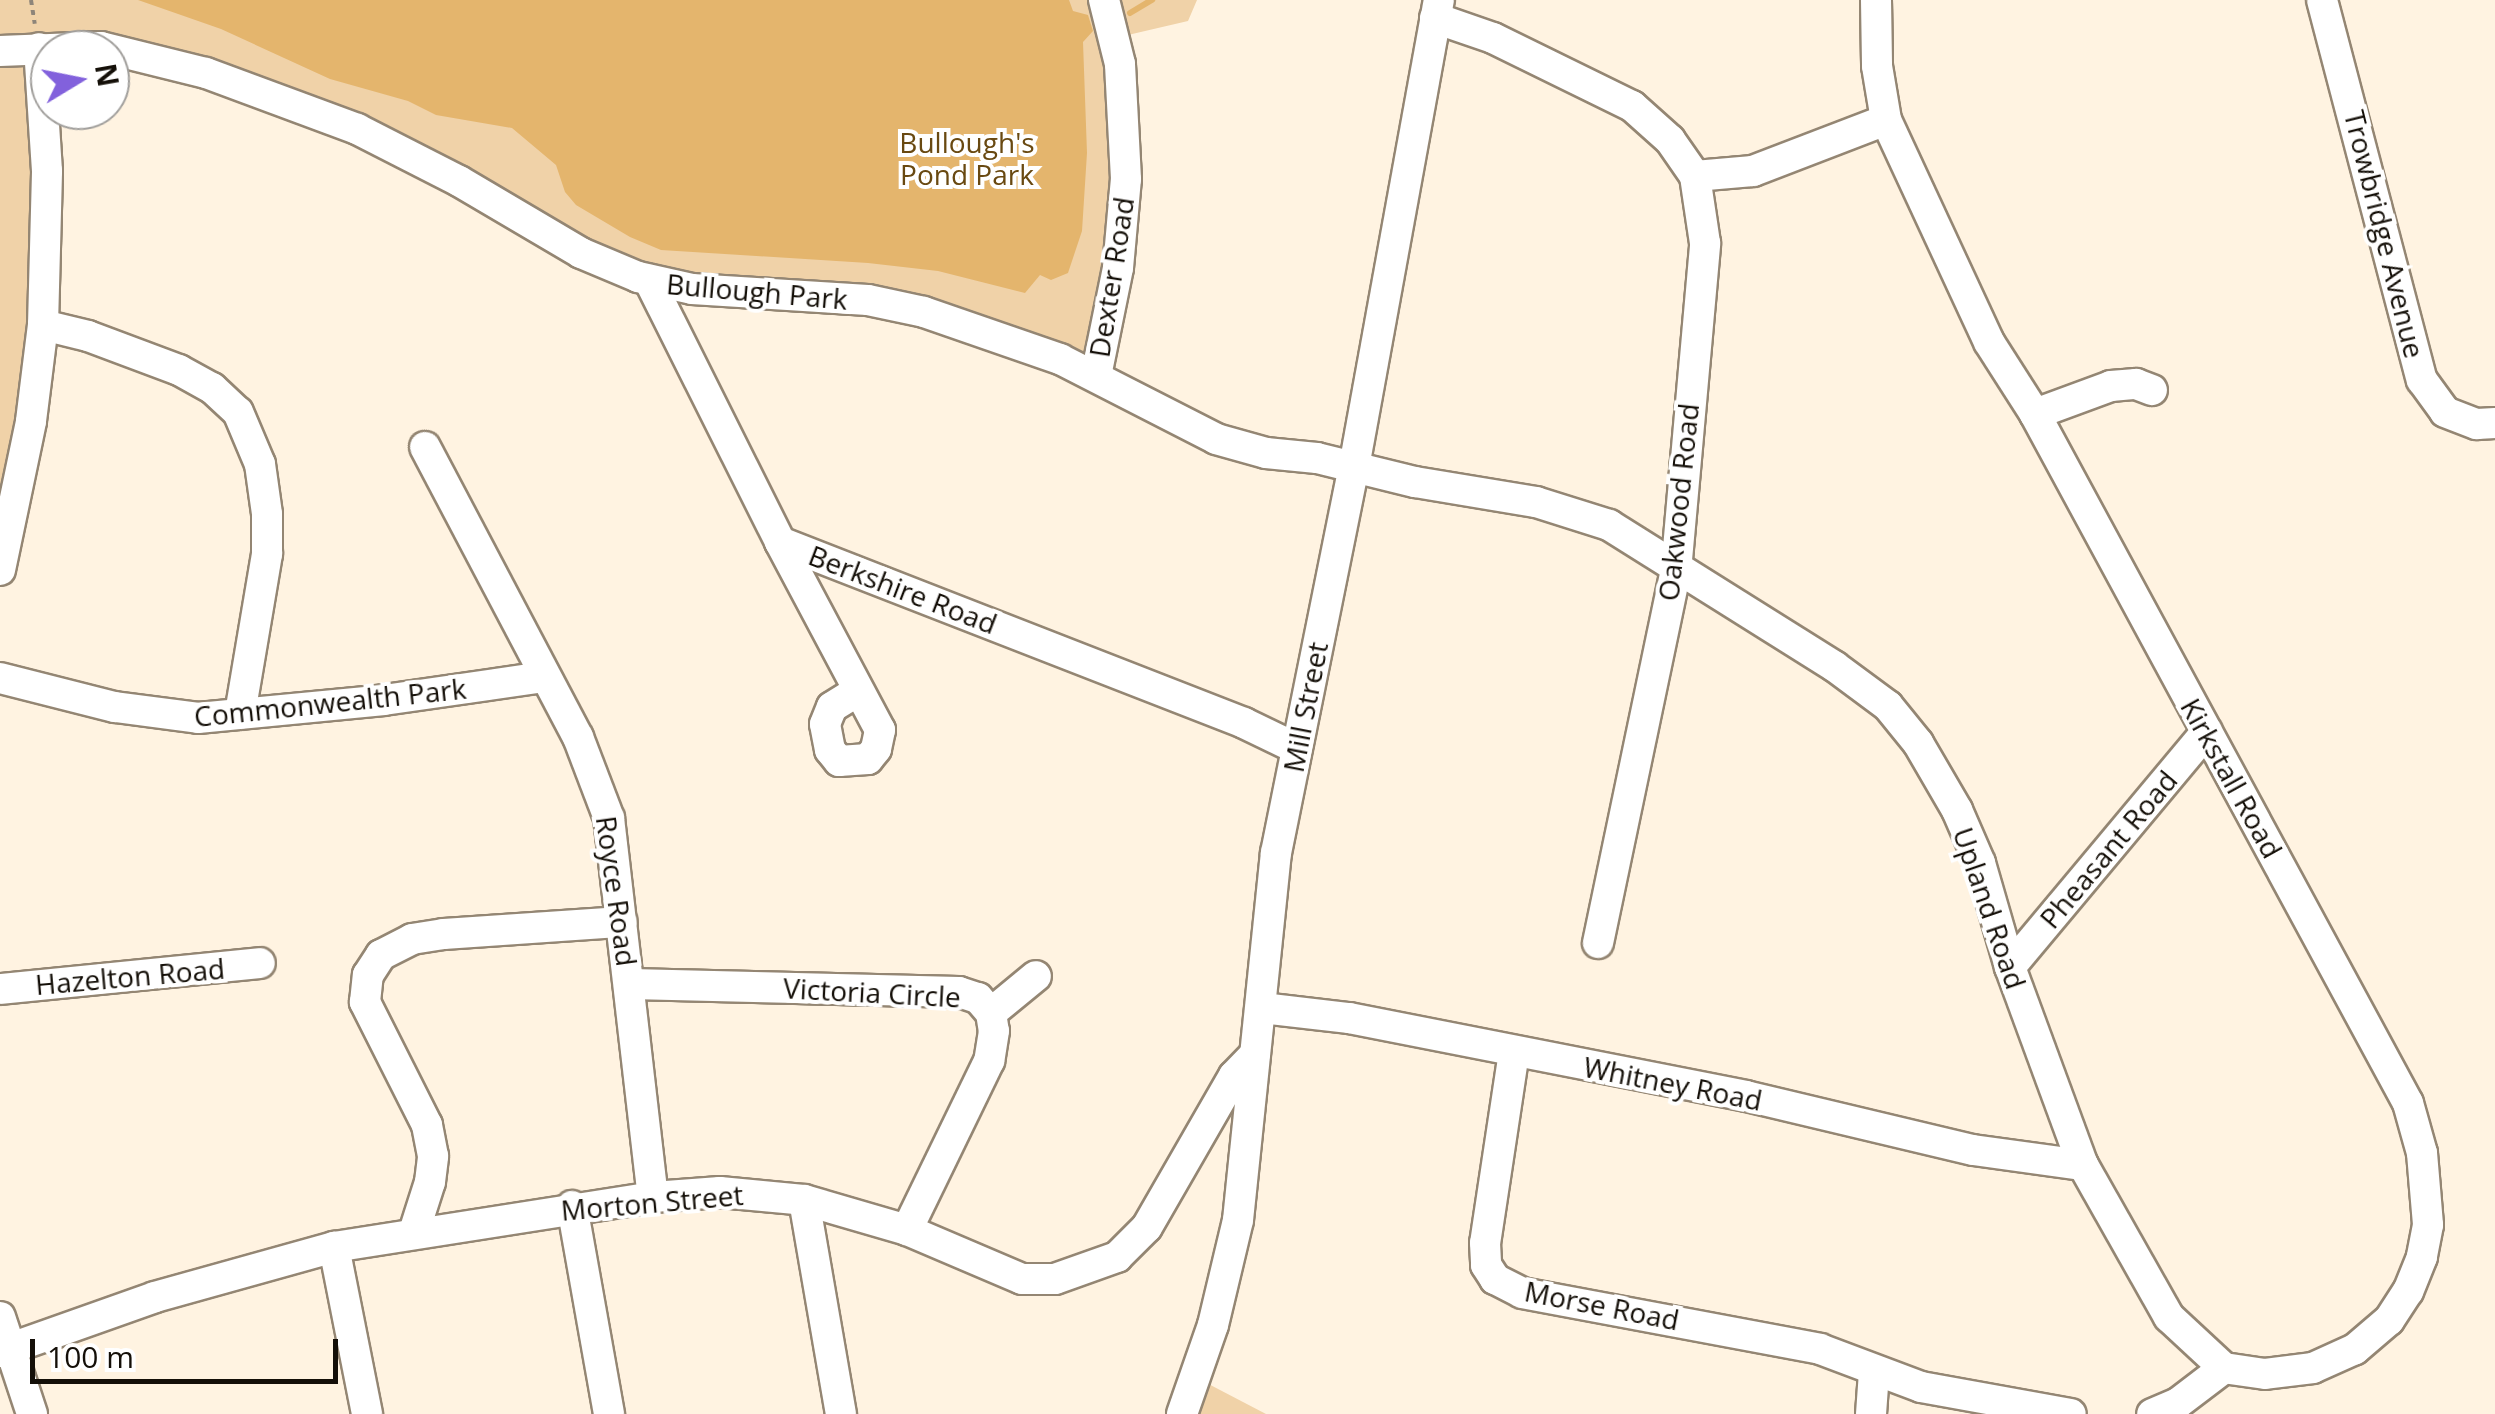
<!DOCTYPE html>
<html>
<head>
<meta charset="utf-8">
<style>
	body { margin:0 }
	#map { position:relative; width:2495px; height:1414px; overflow:hidden; background:#fff3e1; font-family:"Open Sans",sans-serif }
	div>[style] { position:absolute }
	[style*='--x'] { left:calc(var(--x)*1px); top:calc(var(--y)*1px); width:calc(var(--w)*1px); rotate:calc(var(--a)*1deg) }
	.green>* { inset:0; background:#f0d2a8 }
	.water>* { inset:0; background:#e4b56d }
	.stream>* { height:6px; margin:-3px; padding:0 3px; transform-origin:3px; border-radius:3px; background:#e4b56d }
	.path>* { height:4px; margin-top:-2px; transform-origin:0; background:repeating-linear-gradient(90deg,#8e8579 0 5px,transparent 0 10px) }
	.roads { filter:drop-shadow(2px 0 #948673) drop-shadow(-2px 0 #948673) drop-shadow(0 2px #948673) drop-shadow(0 -2px #948673) }
	.minor>* { height:30px; margin:-15px; padding:0 15px; transform-origin:15px; border-radius:15px; background:#fff }
	span { translate:-50% -50%; white-space:nowrap; text-align:center; line-height:1.15; -webkit-text-stroke:8px #fff; paint-order:stroke }
	.park-label { font-size:28px; color:#694911 }
	.street-label { font-size:28px; color:#140f08 }
	.north { position:absolute; left:30px; top:30px; width:100px; height:100px; box-sizing:border-box; background:#fff; border:2px solid #a19f9c; border-radius:50%; rotate:80deg; font-size:28px; font-weight:700; line-height:40px; text-align:center; color:#140f08 }
	.north::after { content:''; display:block; margin:auto; width:35px; height:45px; background:#8261dc; clip-path:polygon(50% 0,100% 100%,50% 72%,0 100%) }
	.scale { position:absolute; left:30px; top:1339px; width:308px; height:45px; box-sizing:border-box; border:5px solid #140f08; border-top:0; padding-left:12px; font-size:30px; line-height:35px; white-space:nowrap; color:#140f08; -webkit-text-stroke:8px #fff; paint-order:stroke }
</style>
</head>
<body>
<div id="map">
	<div class="green">
		<div style="clip-path:polygon(0 0,1197px 0,1188px 21px,1115px 38px,1120px 70px,1096px 376px,988px 330px,692px 289px,310px 109px,39px 48px,47px 172px,0 570px)"></div>
		<div style="clip-path:polygon(1197px 1378px,1266px 1414px,1182px 1414px)"></div>
	</div>
	<div class="water">
		<div style="clip-path:polygon(138px 0,1069px 0,1073px 11px,1088px 15px,1093px 31px,1083px 42px,1087px 153px,1082px 231px,1068px 273px,1051px 280px,1040px 275px,1025px 293px,938px 271px,868px 263px,661px 250px,630px 237px,576px 205px,565px 192px,556px 165px,512px 128px,436px 115px,408px 101px,330px 79px,221px 29px)"></div>
	</div>
	<div class="stream">
		<div style="--x:1130;--y:13;--w:26;--a:-31"></div>
	</div>
	<div class="path">
		<div style="--x:31;--y:0;--w:24;--a:81"></div>
	</div>
	<div class="roads">
		<div class="minor">
			<div style="--x:1876;--y:0;--w:66;--a:89.1"></div>
			<div style="--x:1877;--y:66;--w:55;--a:80.5"></div>
			<div style="--x:1886;--y:120;--w:245;--a:65.1"></div>
			<div style="--x:1989;--y:342;--w:85;--a:57.4"></div>
			<div style="--x:2035;--y:414;--w:783;--a:61.57"></div>
			<div style="--x:2408;--y:1103;--w:52;--a:74.4"></div>
			<div style="--x:2422;--y:1153;--w:72;--a:85.2"></div>
			<div style="--x:2428;--y:1225;--w:33;--a:101"></div>
			<div style="--x:2422;--y:1257;--w:37;--a:112"></div>
			<div style="--x:2408;--y:1291;--w:35;--a:123"></div>
			<div style="--x:2389;--y:1320;--w:45;--a:139.5"></div>
			<div style="--x:2355;--y:1349;--w:46;--a:155.7"></div>
			<div style="--x:2313;--y:1368;--w:48;--a:172.9"></div>
			<div style="--x:2265;--y:1374;--w:41;--a:-171.7"></div>
			<div style="--x:2224;--y:1368;--w:58;--a:142.7"></div>
			<div style="--x:2178;--y:1403;--w:28;--a:157"></div>
			<div style="--x:2322;--y:0;--w:393;--a:75.3"></div>
			<div style="--x:2422;--y:380;--w:39;--a:54"></div>
			<div style="--x:2445;--y:412;--w:34;--a:21"></div>
			<div style="--x:2477;--y:424;--w:18;--a:-3"></div>
			<div style="--x:1435;--y:18;--w:61;--a:19"></div>
			<div style="--x:1493;--y:38;--w:155;--a:26.1"></div>
			<div style="--x:1632;--y:106;--w:51;--a:41.8"></div>
			<div style="--x:1670;--y:140;--w:44;--a:55.2"></div>
			<div style="--x:1695;--y:176;--w:58;--a:-4.9"></div>
			<div style="--x:1753;--y:171;--w:142;--a:-21"></div>
			<div style="--x:0;--y:51;--w:101;--a:-2.3"></div>
			<div style="--x:101;--y:47;--w:108;--a:13.9"></div>
			<div style="--x:206;--y:73;--w:161;--a:20.3"></div>
			<div style="--x:357;--y:129;--w:114;--a:27"></div>
			<div style="--x:459;--y:181;--w:142;--a:30.5"></div>
			<div style="--x:581;--y:253;--w:62;--a:22.8"></div>
			<div style="--x:638;--y:277;--w:55;--a:12.5"></div>
			<div style="--x:692;--y:289;--w:176;--a:3.6"></div>
			<div style="--x:868;--y:300;--w:57;--a:12.1"></div>
			<div style="--x:924;--y:312;--w:144;--a:19.1"></div>
			<div style="--x:1060;--y:359;--w:175;--a:27.1"></div>
			<div style="--x:1216;--y:439;--w:52;--a:15.6"></div>
			<div style="--x:1266;--y:453;--w:51;--a:5.6"></div>
			<div style="--x:1317;--y:458;--w:101;--a:13.8"></div>
			<div style="--x:1415;--y:482;--w:123;--a:9.4"></div>
			<div style="--x:1536;--y:502;--w:77;--a:17.5"></div>
			<div style="--x:1609;--y:525;--w:266;--a:32.1"></div>
			<div style="--x:1834;--y:666;--w:67;--a:36.5"></div>
			<div style="--x:1888;--y:706;--w:48;--a:51"></div>
			<div style="--x:1918;--y:743;--w:78;--a:59.8"></div>
			<div style="--x:1957;--y:810;--w:58;--a:66.5"></div>
			<div style="--x:1980;--y:863;--w:108;--a:73.9"></div>
			<div style="--x:2010;--y:967;--w:211;--a:69.8"></div>
			<div style="--x:2083;--y:1165;--w:175;--a:60.5"></div>
			<div style="--x:2169;--y:1317;--w:75;--a:42.8"></div>
			<div style="--x:649;--y:280;--w:293;--a:63.4"></div>
			<div style="--x:780;--y:542;--w:498;--a:21.3"></div>
			<div style="--x:1244;--y:723;--w:58;--a:25.7"></div>
			<div style="--x:43;--y:325;--w:46;--a:13.7"></div>
			<div style="--x:88;--y:336;--w:97;--a:20.5"></div>
			<div style="--x:179;--y:370;--w:38;--a:29"></div>
			<div style="--x:212;--y:388;--w:35;--a:43"></div>
			<div style="--x:238;--y:412;--w:56;--a:67.1"></div>
			<div style="--x:260;--y:464;--w:50;--a:82"></div>
			<div style="--x:267;--y:514;--w:40;--a:90"></div>
			<div style="--x:267;--y:554;--w:162;--a:99.6"></div>
			<div style="--x:1096;--y:376;--w:110;--a:-78.5"></div>
			<div style="--x:1118;--y:268;--w:89;--a:-84.9"></div>
			<div style="--x:1126;--y:179;--w:115;--a:-93"></div>
			<div style="--x:1120;--y:64;--w:66;--a:-104"></div>
			<div style="--x:2035;--y:414;--w:81;--a:-20.2"></div>
			<div style="--x:2111;--y:386;--w:25;--a:-5"></div>
			<div style="--x:2136;--y:384;--w:17;--a:21"></div>
			<div style="--x:425;--y:447;--w:328;--a:62.2"></div>
			<div style="--x:578;--y:737;--w:87;--a:69.1"></div>
			<div style="--x:609;--y:818;--w:382;--a:83.4"></div>
			<div style="--x:780;--y:542;--w:213;--a:62"></div>
			<div style="--x:880;--y:730;--w:19;--a:102"></div>
			<div style="--x:876;--y:749;--w:13;--a:129"></div>
			<div style="--x:868;--y:759;--w:29;--a:176"></div>
			<div style="--x:839;--y:761;--w:14;--a:-129"></div>
			<div style="--x:830;--y:750;--w:26;--a:-101"></div>
			<div style="--x:825;--y:724;--w:18;--a:-68"></div>
			<div style="--x:832;--y:707;--w:28;--a:-32"></div>
			<div style="--x:0;--y:570;--w:152;--a:-78.2"></div>
			<div style="--x:31;--y:421;--w:97;--a:-82.9"></div>
			<div style="--x:43;--y:325;--w:154;--a:-88.5"></div>
			<div style="--x:47;--y:171;--w:123;--a:-93.7"></div>
			<div style="--x:0;--y:678;--w:119;--a:14.2"></div>
			<div style="--x:115;--y:707;--w:84;--a:7.5"></div>
			<div style="--x:198;--y:718;--w:187;--a:-5.5"></div>
			<div style="--x:384;--y:700;--w:162;--a:-8.2"></div>
			<div style="--x:1598;--y:943;--w:380;--a:-78.2"></div>
			<div style="--x:1676;--y:571;--w:329;--a:-84.9"></div>
			<div style="--x:1705;--y:243;--w:68;--a:-98.5"></div>
			<div style="--x:2010;--y:967;--w:307;--a:-50.1"></div>
			<div style="--x:631;--y:984;--w:328;--a:1.4"></div>
			<div style="--x:959;--y:992;--w:20;--a:18"></div>
			<div style="--x:978;--y:998;--w:20;--a:49"></div>
			<div style="--x:991;--y:1013;--w:18;--a:81"></div>
			<div style="--x:994;--y:1031;--w:30;--a:99"></div>
			<div style="--x:989;--y:1061;--w:188;--a:115.9"></div>
			<div style="--x:0;--y:989;--w:261;--a:-5.7"></div>
			<div style="--x:1262;--y:1008;--w:88;--a:6.6"></div>
			<div style="--x:1349;--y:1018;--w:405;--a:11.1"></div>
			<div style="--x:1746;--y:1096;--w:233;--a:13.4"></div>
			<div style="--x:1973;--y:1150;--w:111;--a:7.8"></div>
			<div style="--x:991;--y:1013;--w:58;--a:-39.4"></div>
			<div style="--x:1514;--y:1052;--w:193;--a:98.6"></div>
			<div style="--x:1485;--y:1243;--w:22;--a:87"></div>
			<div style="--x:1486;--y:1265;--w:17;--a:57"></div>
			<div style="--x:1495;--y:1279;--w:30;--a:27"></div>
			<div style="--x:1522;--y:1293;--w:303;--a:10.6"></div>
			<div style="--x:1820;--y:1349;--w:108;--a:20.6"></div>
			<div style="--x:1921;--y:1387;--w:152;--a:10.2"></div>
			<div style="--x:804;--y:1200;--w:217;--a:80.2"></div>
			<div style="--x:572;--y:1206;--w:211;--a:79.9"></div>
			<div style="--x:414;--y:1232;--w:52;--a:-72.3"></div>
			<div style="--x:430;--y:1182;--w:26;--a:-83"></div>
			<div style="--x:433;--y:1156;--w:32;--a:-101"></div>
			<div style="--x:427;--y:1125;--w:138;--a:-116.8"></div>
			<div style="--x:365;--y:1002;--w:27;--a:-84"></div>
			<div style="--x:368;--y:975;--w:24;--a:-57"></div>
			<div style="--x:381;--y:955;--w:35;--a:-27"></div>
			<div style="--x:412;--y:939;--w:32;--a:-9"></div>
			<div style="--x:444;--y:934;--w:178;--a:-3.9"></div>
			<div style="--x:334;--y:1247;--w:170;--a:78.8"></div>
			<div style="--x:0;--y:1317;--w:102;--a:71.7"></div>
			<div style="--x:0;--y:1352;--w:164;--a:-19.5"></div>
			<div style="--x:155;--y:1297;--w:186;--a:-15.6"></div>
			<div style="--x:334;--y:1247;--w:323;--a:-8.9"></div>
			<div style="--x:653;--y:1197;--w:67;--a:-4.3"></div>
			<div style="--x:720;--y:1192;--w:84;--a:5.4"></div>
			<div style="--x:804;--y:1200;--w:107;--a:16.2"></div>
			<div style="--x:907;--y:1230;--w:125;--a:23.1"></div>
			<div style="--x:1022;--y:1279;--w:33;--a:0"></div>
			<div style="--x:1055;--y:1279;--w:66;--a:-19.5"></div>
			<div style="--x:1117;--y:1257;--w:42;--a:-45"></div>
			<div style="--x:1147;--y:1227;--w:174;--a:-60.1"></div>
			<div style="--x:1234;--y:1076;--w:30;--a:-46"></div>
			<div style="--x:1182;--y:1414;--w:94;--a:-70.8"></div>
			<div style="--x:1213;--y:1325;--w:108;--a:-76.6"></div>
			<div style="--x:1238;--y:1220;--w:369;--a:-84.1"></div>
			<div style="--x:1276;--y:853;--w:394;--a:-78.6"></div>
			<div style="--x:1354;--y:467;--w:475;--a:-79.7"></div>
			<div style="--x:1871;--y:1414;--w:42;--a:-85.9"></div>
		</div>
	</div>
	<div class="park-label">
		<span style="left:967px;top:158px">Bullough's<br>Pond Park</span>
	</div>
	<div class="street-label">
		<span style="left:2385px;top:234px;rotate:76deg">Trowbridge Avenue</span>
		<span style="left:1111px;top:277px;rotate:-81deg">Dexter Road</span>
		<span style="left:757px;top:291px;rotate:5deg">Bullough Park</span>
		<span style="left:1678px;top:502px;rotate:-84deg">Oakwood Road</span>
		<span style="left:903px;top:589px;rotate:21deg">Berkshire Road</span>
		<span style="left:330px;top:702px;rotate:-6deg">Commonwealth Park</span>
		<span style="left:1305px;top:707px;rotate:-79deg">Mill Street</span>
		<span style="left:2232px;top:778px;rotate:61deg">Kirkstall Road</span>
		<span style="left:2108px;top:849px;rotate:-50deg">Pheasant Road</span>
		<span style="left:617px;top:891px;rotate:82deg">Royce Road</span>
		<span style="left:1990px;top:908px;rotate:71deg">Upland Road</span>
		<span style="left:130px;top:976px;rotate:-5deg">Hazelton Road</span>
		<span style="left:872px;top:992px;rotate:3deg">Victoria Circle</span>
		<span style="left:1673px;top:1083px;rotate:11deg">Whitney Road</span>
		<span style="left:652px;top:1202px;rotate:-5deg">Morton Street</span>
		<span style="left:1602px;top:1305px;rotate:11deg">Morse Road</span>
	</div>
	<div class="north">N</div>
	<div class="scale">100 m</div>
</div>
</body>
</html>
